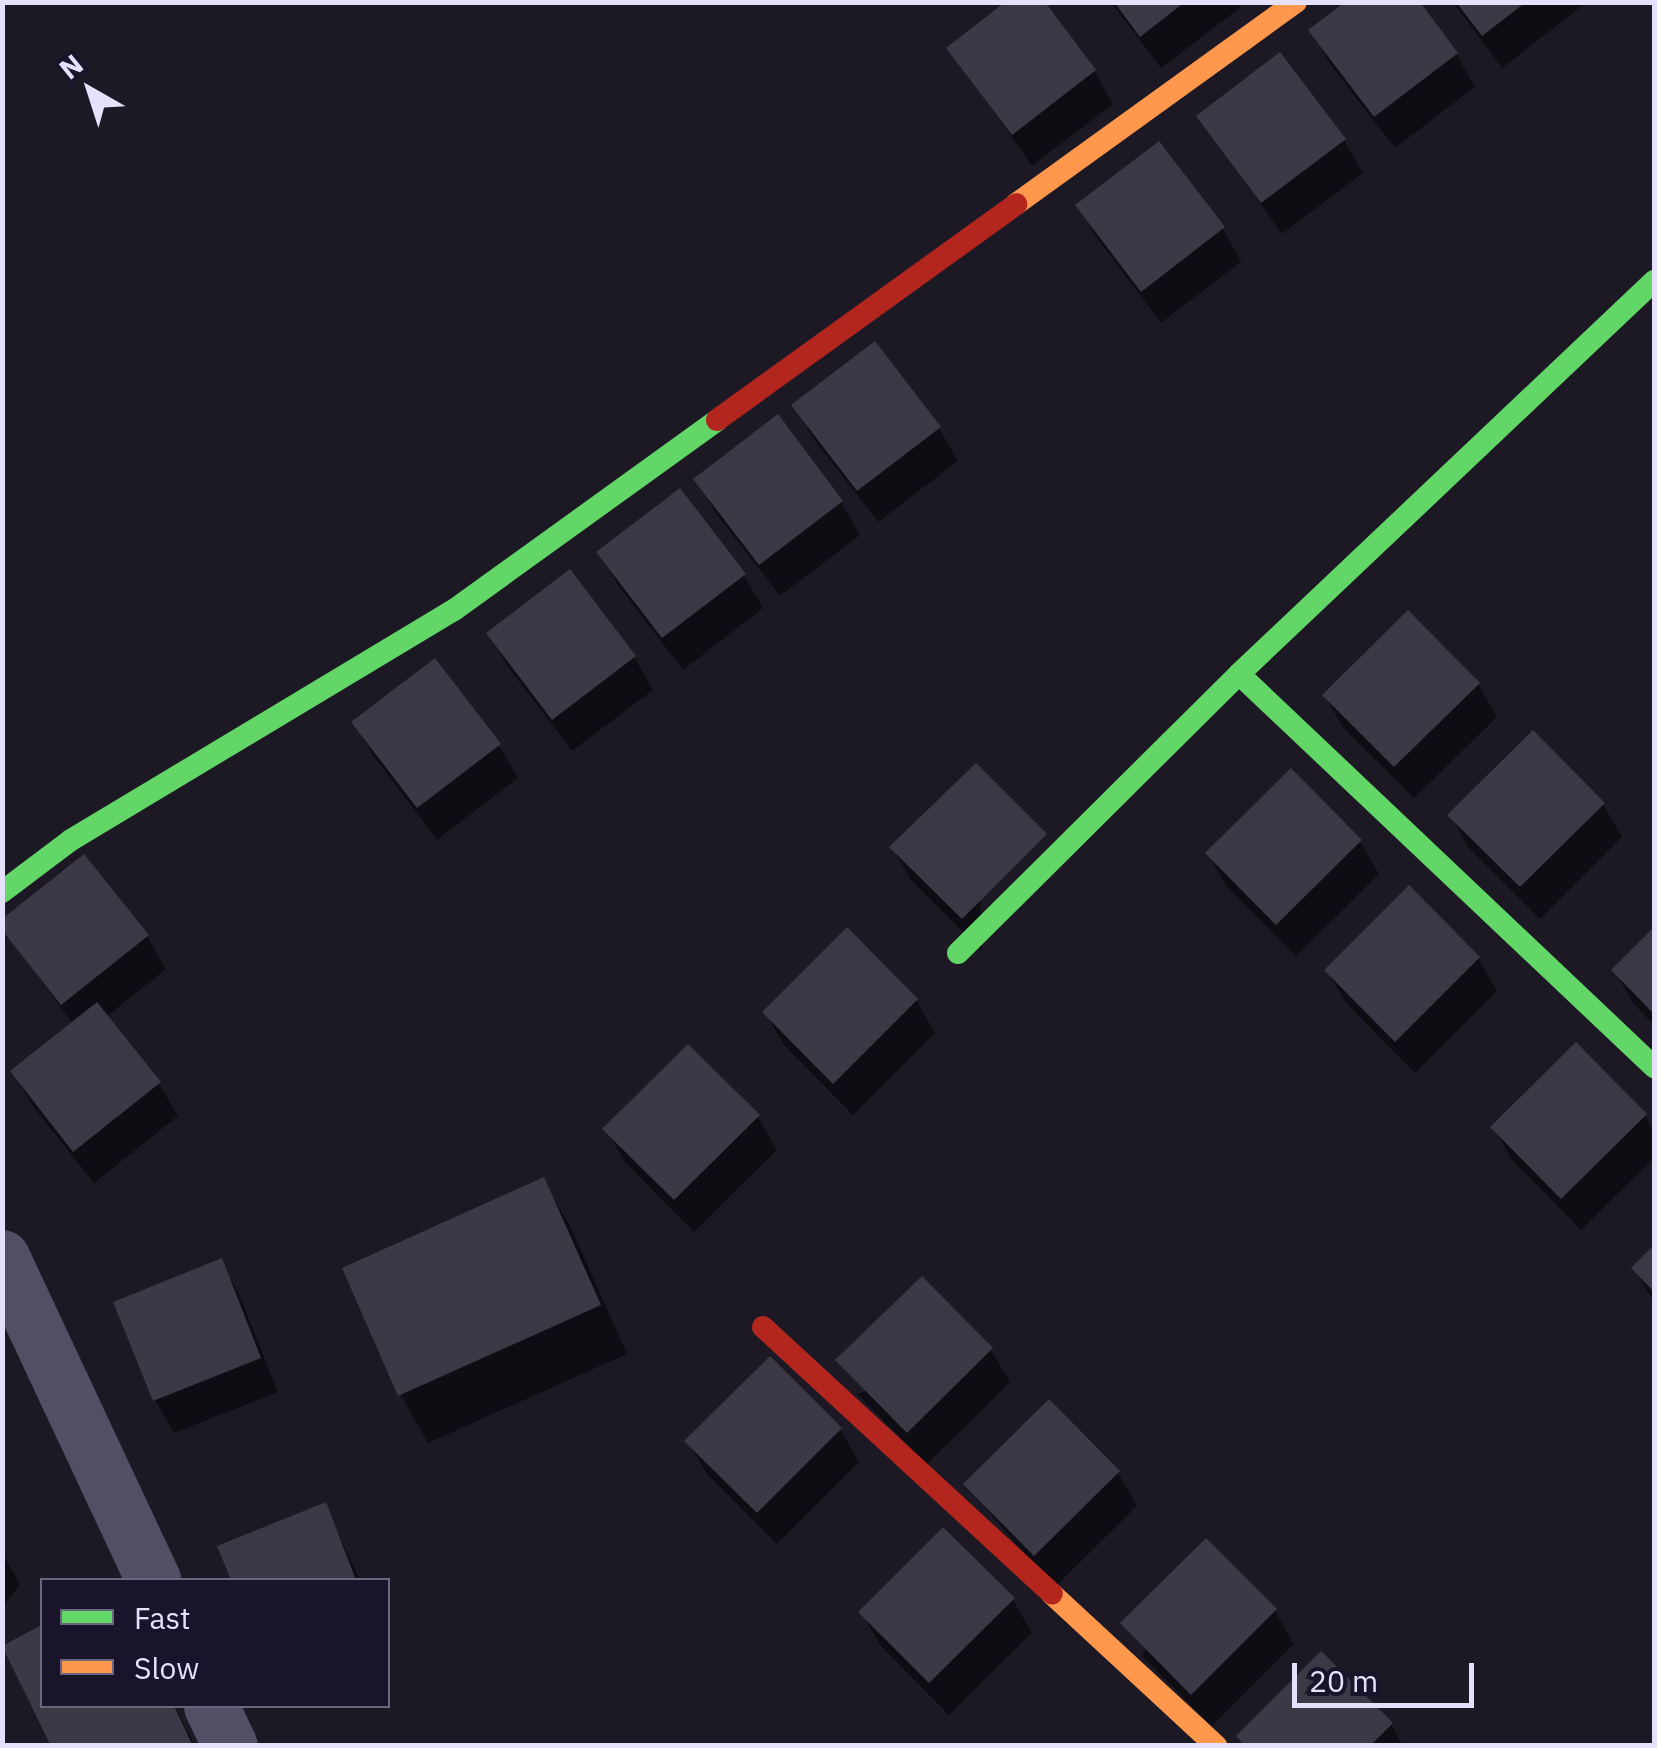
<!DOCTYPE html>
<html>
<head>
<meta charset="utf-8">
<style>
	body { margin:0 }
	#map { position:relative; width:1657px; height:1748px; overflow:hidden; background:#1c1925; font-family:"IBM Plex Sans",sans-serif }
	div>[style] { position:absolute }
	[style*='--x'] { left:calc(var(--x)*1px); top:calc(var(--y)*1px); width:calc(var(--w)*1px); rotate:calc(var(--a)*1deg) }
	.shadow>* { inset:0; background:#0007 }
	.building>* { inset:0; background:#3c3846 }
	.street>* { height:55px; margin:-27.5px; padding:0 27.5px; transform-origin:27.5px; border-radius:27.5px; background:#524f64 }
	.fast>* { height:22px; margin:-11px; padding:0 11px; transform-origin:11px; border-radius:11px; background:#63d668 }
	.slow>* { height:22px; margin:-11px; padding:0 11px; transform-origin:11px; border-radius:11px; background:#ff974d }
	.jam>* { height:22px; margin:-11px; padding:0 11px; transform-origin:11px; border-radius:11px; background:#b3261e }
	span { translate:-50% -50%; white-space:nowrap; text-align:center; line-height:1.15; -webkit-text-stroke:8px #19142a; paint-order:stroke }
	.frame { position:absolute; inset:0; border:5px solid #e5e0fc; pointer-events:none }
	.legend { position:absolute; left:40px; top:1578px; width:350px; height:130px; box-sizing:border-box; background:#19142a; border:2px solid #6b667e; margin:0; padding:12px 18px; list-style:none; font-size:30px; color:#e5e0fc }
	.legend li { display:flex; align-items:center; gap:20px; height:50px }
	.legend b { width:50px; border:2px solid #6b667e }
	.north { position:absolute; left:40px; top:40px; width:100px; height:100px; -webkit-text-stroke:8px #19142a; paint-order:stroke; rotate:321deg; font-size:28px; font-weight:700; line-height:40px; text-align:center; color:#e5e0fc }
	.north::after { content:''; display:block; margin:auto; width:35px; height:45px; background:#e5e0fc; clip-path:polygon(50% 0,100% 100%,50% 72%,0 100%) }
	.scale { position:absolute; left:1292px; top:1663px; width:182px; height:45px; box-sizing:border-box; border:5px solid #e5e0fc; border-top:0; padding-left:12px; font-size:30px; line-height:35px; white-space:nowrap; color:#e5e0fc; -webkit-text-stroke:8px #19142a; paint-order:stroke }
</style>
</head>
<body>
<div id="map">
	<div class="shadow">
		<div style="clip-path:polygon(1111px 2px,1239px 2px,1241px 7px,1161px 68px)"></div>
		<div style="clip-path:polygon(1453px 2px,1580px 2px,1582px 6px,1502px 68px)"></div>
		<div style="clip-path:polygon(1312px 31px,1456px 54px,1475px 87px,1395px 148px,1330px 64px)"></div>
		<div style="clip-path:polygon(949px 48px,1094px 71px,1113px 104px,1032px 166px)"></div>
		<div style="clip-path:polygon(1199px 117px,1344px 140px,1363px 173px,1282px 234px)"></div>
		<div style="clip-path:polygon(1078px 206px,1223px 229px,1241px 262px,1161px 323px,1097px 238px)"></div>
		<div style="clip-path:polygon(794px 405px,939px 428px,958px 461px,878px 522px,813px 438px)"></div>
		<div style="clip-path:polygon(697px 479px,841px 502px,860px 535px,780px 596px,715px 512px)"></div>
		<div style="clip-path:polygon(680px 491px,744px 576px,763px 608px,683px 670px,618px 585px,599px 553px)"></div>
		<div style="clip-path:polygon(489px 634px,634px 657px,653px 690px,572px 751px,508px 667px)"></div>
		<div style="clip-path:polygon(1478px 684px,1497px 717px,1414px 798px,1344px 729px,1325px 696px)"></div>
		<div style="clip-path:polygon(354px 723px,499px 746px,518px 778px,437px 840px,373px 755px)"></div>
		<div style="clip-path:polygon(976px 766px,982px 951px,911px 880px,892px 847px)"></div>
		<div style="clip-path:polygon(1603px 804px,1622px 837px,1540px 919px,1469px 848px,1450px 815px)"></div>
		<div style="clip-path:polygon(1360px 841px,1379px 874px,1296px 956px,1227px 887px,1208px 854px)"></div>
		<div style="clip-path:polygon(2px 927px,147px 936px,166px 969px,106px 1017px,159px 1084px,178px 1116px,94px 1183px,32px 1105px,13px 1072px,73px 1024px)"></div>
		<div style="clip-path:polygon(1654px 931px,1654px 1025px,1633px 1003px,1614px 970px)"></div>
		<div style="clip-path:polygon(1478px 958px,1497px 991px,1415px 1073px,1346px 1003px,1327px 970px)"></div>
		<div style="clip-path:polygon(916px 1000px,935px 1033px,853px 1115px,784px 1045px,765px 1012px)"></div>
		<div style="clip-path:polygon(1645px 1115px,1654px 1132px,1654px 1158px,1581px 1230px,1512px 1160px,1493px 1127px)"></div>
		<div style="clip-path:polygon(758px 1117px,777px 1150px,694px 1232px,625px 1162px,606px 1129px)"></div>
		<div style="clip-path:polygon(543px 1181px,571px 1228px,627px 1354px,428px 1443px,401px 1395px,345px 1269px)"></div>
		<div style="clip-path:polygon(1654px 1248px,1654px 1303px,1634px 1268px)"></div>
		<div style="clip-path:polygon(220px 1261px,239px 1294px,278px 1392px,174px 1433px,155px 1400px,116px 1303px)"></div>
		<div style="clip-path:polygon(991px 1350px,1010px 1382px,927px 1464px,857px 1394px)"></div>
		<div style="clip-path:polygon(840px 1429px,859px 1462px,777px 1544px,707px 1474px,688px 1441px)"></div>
		<div style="clip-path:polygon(1118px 1473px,1137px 1506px,1054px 1588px,966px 1485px)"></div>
		<div style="clip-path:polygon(325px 1505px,360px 1580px,234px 1580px,220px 1547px)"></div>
		<div style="clip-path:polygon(1206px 1541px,1275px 1611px,1294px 1644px,1212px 1726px,1142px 1656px)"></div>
		<div style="clip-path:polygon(2px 1553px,20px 1584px,2px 1608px)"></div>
		<div style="clip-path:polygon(1013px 1600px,1032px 1633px,949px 1715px,880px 1645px,861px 1612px)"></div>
		<div style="clip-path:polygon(42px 1628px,42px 1706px,175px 1706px,195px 1746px,53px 1746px,5px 1646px)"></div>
		<div style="clip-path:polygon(1391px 1724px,1403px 1746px,1244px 1746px,1239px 1736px)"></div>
	</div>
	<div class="building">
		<div style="clip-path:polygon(1005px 2px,1045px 2px,1096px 70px,1012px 135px,946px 48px)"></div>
		<div style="clip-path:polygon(1114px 2px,1185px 2px,1140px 37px)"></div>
		<div style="clip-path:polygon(1345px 2px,1420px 2px,1458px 53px,1374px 117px,1308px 30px)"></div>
		<div style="clip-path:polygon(1456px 2px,1526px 2px,1482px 36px)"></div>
		<div style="clip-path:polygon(1280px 52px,1346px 139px,1261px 203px,1196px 116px)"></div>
		<div style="clip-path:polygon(1159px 141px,1225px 227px,1141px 292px,1075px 205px)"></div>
		<div style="clip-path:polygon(875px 341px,941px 427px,857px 491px,791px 405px)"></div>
		<div style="clip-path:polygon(778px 414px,843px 501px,759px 565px,693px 479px)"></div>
		<div style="clip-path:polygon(680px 488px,746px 574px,662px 638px,596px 552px)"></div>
		<div style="clip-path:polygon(570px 569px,636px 656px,552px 720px,486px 633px)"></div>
		<div style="clip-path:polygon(1408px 610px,1480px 683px,1394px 767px,1322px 695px)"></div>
		<div style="clip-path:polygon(435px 658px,501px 744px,417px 808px,351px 722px)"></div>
		<div style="clip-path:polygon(1533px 730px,1605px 803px,1520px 887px,1447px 815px)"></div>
		<div style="clip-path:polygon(976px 763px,1047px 834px,962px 919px,889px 847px)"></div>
		<div style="clip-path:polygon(1291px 768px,1362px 840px,1276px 925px,1205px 853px)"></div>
		<div style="clip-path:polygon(84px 854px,149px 935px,61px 1005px,2px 930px,2px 919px)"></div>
		<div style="clip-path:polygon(1409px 885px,1480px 957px,1395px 1042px,1324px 970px)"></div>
		<div style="clip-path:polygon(847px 927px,918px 999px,833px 1084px,762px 1012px)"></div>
		<div style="clip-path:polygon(1654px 927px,1654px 1014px,1611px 970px)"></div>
		<div style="clip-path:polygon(97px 1002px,161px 1082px,73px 1152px,10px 1071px)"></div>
		<div style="clip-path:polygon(1576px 1042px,1647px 1114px,1561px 1199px,1490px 1127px)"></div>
		<div style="clip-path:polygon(688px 1044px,760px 1115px,674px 1200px,602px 1129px)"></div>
		<div style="clip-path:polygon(544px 1177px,601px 1305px,398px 1396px,342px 1268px)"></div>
		<div style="clip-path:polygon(1654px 1245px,1654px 1292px,1631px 1268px)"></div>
		<div style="clip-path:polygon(222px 1258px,261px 1358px,153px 1401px,113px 1302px)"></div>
		<div style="clip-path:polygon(922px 1276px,993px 1348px,907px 1433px,835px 1360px)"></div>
		<div style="clip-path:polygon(770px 1356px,842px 1428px,757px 1513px,684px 1441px)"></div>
		<div style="clip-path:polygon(1049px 1399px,1120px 1471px,1034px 1556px,963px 1484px)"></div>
		<div style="clip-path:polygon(326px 1502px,356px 1580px,231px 1580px,217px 1546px)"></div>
		<div style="clip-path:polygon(943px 1527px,1015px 1598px,929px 1683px,858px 1612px)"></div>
		<div style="clip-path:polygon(1206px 1538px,1277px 1609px,1191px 1695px,1120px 1623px)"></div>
		<div style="clip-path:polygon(42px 1625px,42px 1706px,174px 1706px,193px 1746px,51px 1746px,2px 1646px)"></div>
		<div style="clip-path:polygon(1321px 1651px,1393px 1723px,1370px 1746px,1245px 1746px,1236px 1736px)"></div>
	</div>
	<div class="street">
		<div style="--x:2;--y:1257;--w:357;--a:64.9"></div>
		<div style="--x:211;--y:1706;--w:44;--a:64.6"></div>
	</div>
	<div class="fast">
		<div style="--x:1239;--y:674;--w:572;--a:43.44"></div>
		<div style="--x:2;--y:892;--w:86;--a:-37"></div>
		<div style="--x:71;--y:840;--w:447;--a:-31"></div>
		<div style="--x:454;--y:610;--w:324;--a:-35.8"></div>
		<div style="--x:958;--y:953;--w:396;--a:-44.8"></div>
		<div style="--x:1239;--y:674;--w:572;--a:-43.44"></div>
	</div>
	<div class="slow">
		<div style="--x:1016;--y:204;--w:345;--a:-35.8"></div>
		<div style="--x:1052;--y:1594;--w:224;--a:42.8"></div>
	</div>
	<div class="jam">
		<div style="--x:717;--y:420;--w:369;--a:-35.8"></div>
		<div style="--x:763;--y:1327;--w:393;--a:42.7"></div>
	</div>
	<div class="frame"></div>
	<ul class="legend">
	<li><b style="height:12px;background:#63d668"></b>Fast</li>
	<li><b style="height:12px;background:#ff974d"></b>Slow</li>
	</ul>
	<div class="north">N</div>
	<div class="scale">20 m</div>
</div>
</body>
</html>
